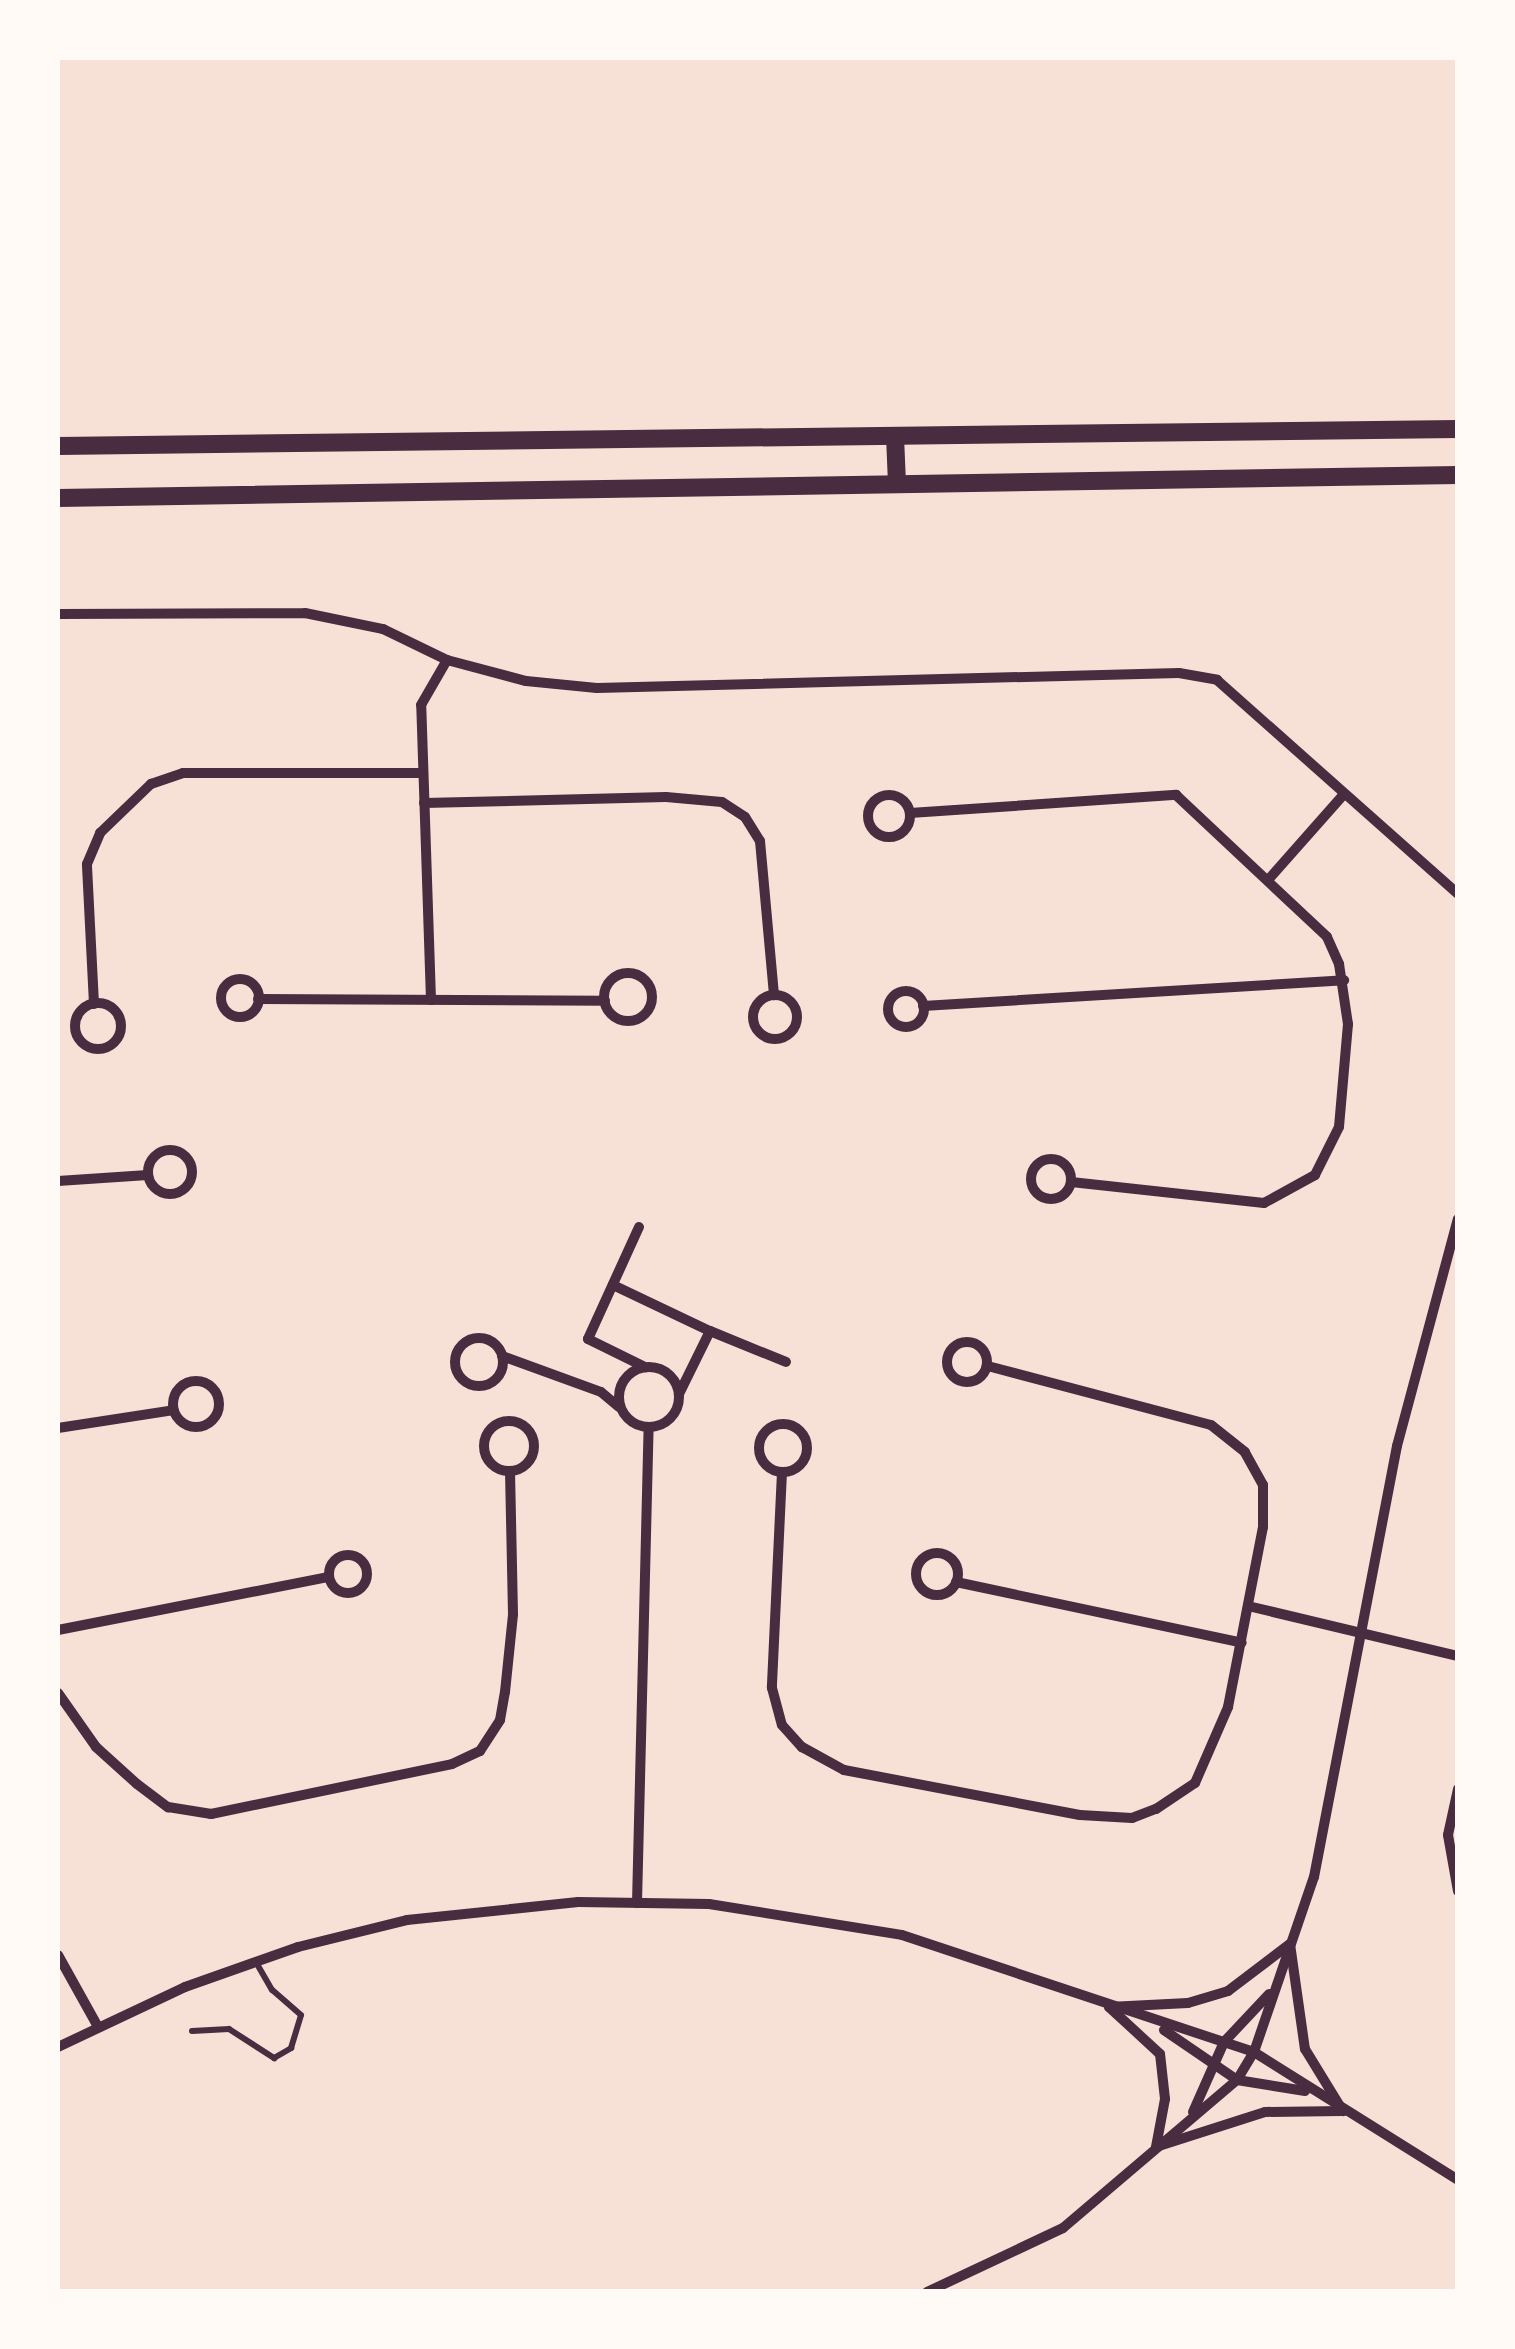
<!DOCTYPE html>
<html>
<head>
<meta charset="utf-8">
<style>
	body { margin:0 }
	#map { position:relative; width:1515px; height:2349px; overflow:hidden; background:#f7e1d7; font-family:"Open Sans",sans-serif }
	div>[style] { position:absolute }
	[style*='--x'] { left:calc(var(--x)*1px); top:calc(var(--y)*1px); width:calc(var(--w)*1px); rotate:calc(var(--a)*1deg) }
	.service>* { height:6px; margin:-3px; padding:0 3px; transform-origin:3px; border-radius:3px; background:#4a2c40 }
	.minor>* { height:10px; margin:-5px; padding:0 5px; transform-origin:5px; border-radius:5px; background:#4a2c40 }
	.minor>.ring { margin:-5px; padding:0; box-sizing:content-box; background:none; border:10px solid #4a2c40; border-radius:50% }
	.secondary>* { height:18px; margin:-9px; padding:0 9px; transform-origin:9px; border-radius:9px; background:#4a2c40 }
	span { translate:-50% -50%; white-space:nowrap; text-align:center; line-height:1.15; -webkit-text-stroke:9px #fffaf5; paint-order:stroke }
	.frame { position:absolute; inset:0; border:60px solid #fffaf5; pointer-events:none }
</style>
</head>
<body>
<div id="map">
	<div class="service">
		<div style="--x:192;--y:2031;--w:37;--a:-3"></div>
		<div style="--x:229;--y:2029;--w:54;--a:32.8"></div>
		<div style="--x:274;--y:2058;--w:20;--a:-30"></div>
		<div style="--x:291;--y:2048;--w:34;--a:-73"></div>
		<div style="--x:301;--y:2015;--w:38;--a:-139"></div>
		<div style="--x:272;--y:1990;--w:32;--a:-120"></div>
	</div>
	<div class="minor">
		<div style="--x:58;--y:614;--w:247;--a:-0.2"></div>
		<div style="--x:305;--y:613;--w:80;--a:11.6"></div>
		<div style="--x:383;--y:629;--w:71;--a:25.8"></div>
		<div style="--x:447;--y:660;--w:82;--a:14.9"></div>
		<div style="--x:526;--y:681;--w:71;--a:5.6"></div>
		<div style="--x:597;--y:688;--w:582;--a:-1.48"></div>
		<div style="--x:1179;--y:673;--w:39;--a:10"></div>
		<div style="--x:1217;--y:680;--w:322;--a:41.6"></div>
		<div class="ring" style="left:868px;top:795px;width:32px;height:32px"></div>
		<div style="--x:424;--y:803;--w:242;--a:-1.4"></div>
		<div style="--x:666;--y:797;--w:56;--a:5.1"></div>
		<div style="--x:722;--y:802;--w:27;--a:33"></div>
		<div style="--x:745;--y:817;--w:28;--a:58"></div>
		<div style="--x:760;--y:841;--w:155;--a:84.8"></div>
		<div style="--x:910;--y:813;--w:267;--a:-3.9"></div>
		<div style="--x:1176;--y:795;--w:207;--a:43.2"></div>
		<div style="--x:1327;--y:937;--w:30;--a:66"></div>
		<div style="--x:1339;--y:964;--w:61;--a:81.5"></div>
		<div style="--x:1348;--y:1024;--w:103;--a:95"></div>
		<div style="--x:1339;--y:1127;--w:54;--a:116.6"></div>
		<div style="--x:1315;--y:1175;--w:58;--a:151.2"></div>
		<div style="--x:1264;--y:1203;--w:194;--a:-173.8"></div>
		<div style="--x:1268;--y:880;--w:115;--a:-48.5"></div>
		<div class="ring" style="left:604px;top:973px;width:38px;height:38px"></div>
		<div class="ring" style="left:221px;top:979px;width:28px;height:28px"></div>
		<div class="ring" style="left:888px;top:991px;width:26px;height:26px"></div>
		<div class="ring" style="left:753px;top:995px;width:34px;height:34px"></div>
		<div style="--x:258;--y:999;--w:347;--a:0.3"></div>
		<div style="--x:431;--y:1000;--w:295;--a:-91.9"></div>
		<div style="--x:421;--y:705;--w:52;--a:-60"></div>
		<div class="ring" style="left:75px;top:1003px;width:36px;height:36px"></div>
		<div style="--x:94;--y:1004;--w:140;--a:-92.9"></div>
		<div style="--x:87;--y:864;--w:34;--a:-67"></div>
		<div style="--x:100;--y:833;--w:71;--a:-43.9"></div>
		<div style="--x:151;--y:784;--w:34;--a:-19"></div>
		<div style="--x:183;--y:773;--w:240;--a:0"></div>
		<div style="--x:923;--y:1006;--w:422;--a:-3.5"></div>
		<div class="ring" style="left:148px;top:1150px;width:34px;height:34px"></div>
		<div class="ring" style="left:1031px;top:1159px;width:30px;height:30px"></div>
		<div style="--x:58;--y:1181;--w:90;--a:-3.8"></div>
		<div style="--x:639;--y:1227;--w:123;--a:114.5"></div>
		<div style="--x:588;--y:1339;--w:64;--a:26.2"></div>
		<div style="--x:613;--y:1285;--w:107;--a:25.4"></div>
		<div style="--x:710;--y:1331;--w:70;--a:116.2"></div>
		<div style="--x:710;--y:1331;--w:82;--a:22.2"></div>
		<div class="ring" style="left:455px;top:1338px;width:38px;height:38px"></div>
		<div class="ring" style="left:947px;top:1342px;width:30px;height:30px"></div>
		<div style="--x:502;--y:1356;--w:105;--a:20"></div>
		<div style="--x:601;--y:1392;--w:23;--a:40"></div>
		<div class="ring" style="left:619px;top:1367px;width:50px;height:50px"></div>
		<div class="ring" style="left:173px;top:1381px;width:36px;height:36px"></div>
		<div class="ring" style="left:484px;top:1421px;width:40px;height:40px"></div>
		<div class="ring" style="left:759px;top:1424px;width:38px;height:38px"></div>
		<div style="--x:58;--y:1428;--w:117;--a:-8.8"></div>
		<div style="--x:782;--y:1472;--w:216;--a:92.7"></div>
		<div style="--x:772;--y:1688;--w:38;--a:75"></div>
		<div style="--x:782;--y:1725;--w:30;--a:48"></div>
		<div style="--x:802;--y:1747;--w:48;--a:28.7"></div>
		<div style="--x:844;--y:1770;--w:240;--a:10.8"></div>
		<div style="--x:1080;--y:1815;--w:52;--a:3.3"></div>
		<div style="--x:1132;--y:1818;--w:26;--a:-21"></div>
		<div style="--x:1156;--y:1809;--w:47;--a:-33.7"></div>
		<div style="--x:1195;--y:1783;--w:83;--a:-66.5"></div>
		<div style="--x:1228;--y:1707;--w:183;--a:-79"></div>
		<div style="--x:1263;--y:1527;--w:42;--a:-90"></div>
		<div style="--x:1263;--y:1485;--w:38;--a:-119"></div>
		<div style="--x:1245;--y:1452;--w:43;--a:-141.5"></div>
		<div style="--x:1211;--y:1425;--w:232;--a:-165.2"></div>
		<div class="ring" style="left:916px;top:1553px;width:32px;height:32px"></div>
		<div class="ring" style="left:329px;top:1555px;width:28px;height:28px"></div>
		<div style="--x:956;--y:1582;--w:292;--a:12"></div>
		<div style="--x:1248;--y:1606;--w:216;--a:13.4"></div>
		<div style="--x:58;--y:1630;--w:276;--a:-11.1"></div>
		<div style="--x:58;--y:1693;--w:66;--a:54.9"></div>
		<div style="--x:96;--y:1747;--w:55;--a:42.1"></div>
		<div style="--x:137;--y:1784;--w:39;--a:37"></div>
		<div style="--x:168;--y:1807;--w:44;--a:9.2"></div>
		<div style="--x:211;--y:1814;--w:246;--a:-11.7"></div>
		<div style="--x:452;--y:1764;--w:31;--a:-25"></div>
		<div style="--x:480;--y:1751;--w:37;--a:-57"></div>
		<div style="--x:500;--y:1720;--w:28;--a:-80"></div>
		<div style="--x:505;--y:1692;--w:78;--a:-84.1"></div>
		<div style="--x:513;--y:1614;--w:143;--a:-91.2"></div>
		<div style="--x:1458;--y:1789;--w:47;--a:102.3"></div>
		<div style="--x:1448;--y:1835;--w:57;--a:79.9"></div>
		<div style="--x:637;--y:1903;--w:476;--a:-88.6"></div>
		<div style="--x:1290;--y:1944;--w:106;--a:81.9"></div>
		<div style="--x:1305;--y:2049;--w:73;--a:58.5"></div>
		<div style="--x:1343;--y:2111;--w:78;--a:179.3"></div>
		<div style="--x:1265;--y:2112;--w:114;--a:162.2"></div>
		<div style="--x:1156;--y:2147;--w:49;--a:-79.4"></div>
		<div style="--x:1165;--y:2099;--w:45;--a:-96.3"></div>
		<div style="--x:1160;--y:2054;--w:69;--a:-137.3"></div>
		<div style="--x:1109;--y:2007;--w:79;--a:-2.9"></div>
		<div style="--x:1188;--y:2003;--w:42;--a:-16.7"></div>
		<div style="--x:1228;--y:1991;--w:78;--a:-37.2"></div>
		<div style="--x:58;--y:1955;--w:82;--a:60.9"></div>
		<div style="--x:1164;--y:2030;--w:88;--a:34.4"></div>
		<div style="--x:1237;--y:2080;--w:69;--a:9.2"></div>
		<div style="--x:58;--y:2047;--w:140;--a:-25.3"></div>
		<div style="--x:185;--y:1987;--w:120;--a:-19.5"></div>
		<div style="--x:298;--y:1947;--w:112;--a:-13.9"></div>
		<div style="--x:407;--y:1920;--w:172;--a:-6"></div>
		<div style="--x:578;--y:1902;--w:131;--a:0.9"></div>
		<div style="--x:709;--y:1904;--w:195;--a:9.1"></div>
		<div style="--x:902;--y:1935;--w:371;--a:18.4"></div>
		<div style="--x:1254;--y:2052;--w:241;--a:32.1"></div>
		<div style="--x:1193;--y:2112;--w:77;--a:-66.1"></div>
		<div style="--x:1224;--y:2042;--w:66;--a:-46.8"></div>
		<div style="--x:927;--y:2292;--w:150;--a:-25.2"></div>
		<div style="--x:1063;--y:2228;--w:228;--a:-40.4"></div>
		<div style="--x:1237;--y:2080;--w:33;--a:-59"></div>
		<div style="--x:1254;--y:2052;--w:185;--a:-71.1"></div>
		<div style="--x:1314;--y:1877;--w:439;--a:-79.1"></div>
		<div style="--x:1397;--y:1446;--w:235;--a:-75"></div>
	</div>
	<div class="secondary">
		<div style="--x:895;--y:436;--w:48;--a:87.6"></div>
		<div style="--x:58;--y:446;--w:1400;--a:-0.7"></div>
		<div style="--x:58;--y:498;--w:1400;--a:-0.94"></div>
	</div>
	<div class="frame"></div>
</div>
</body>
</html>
